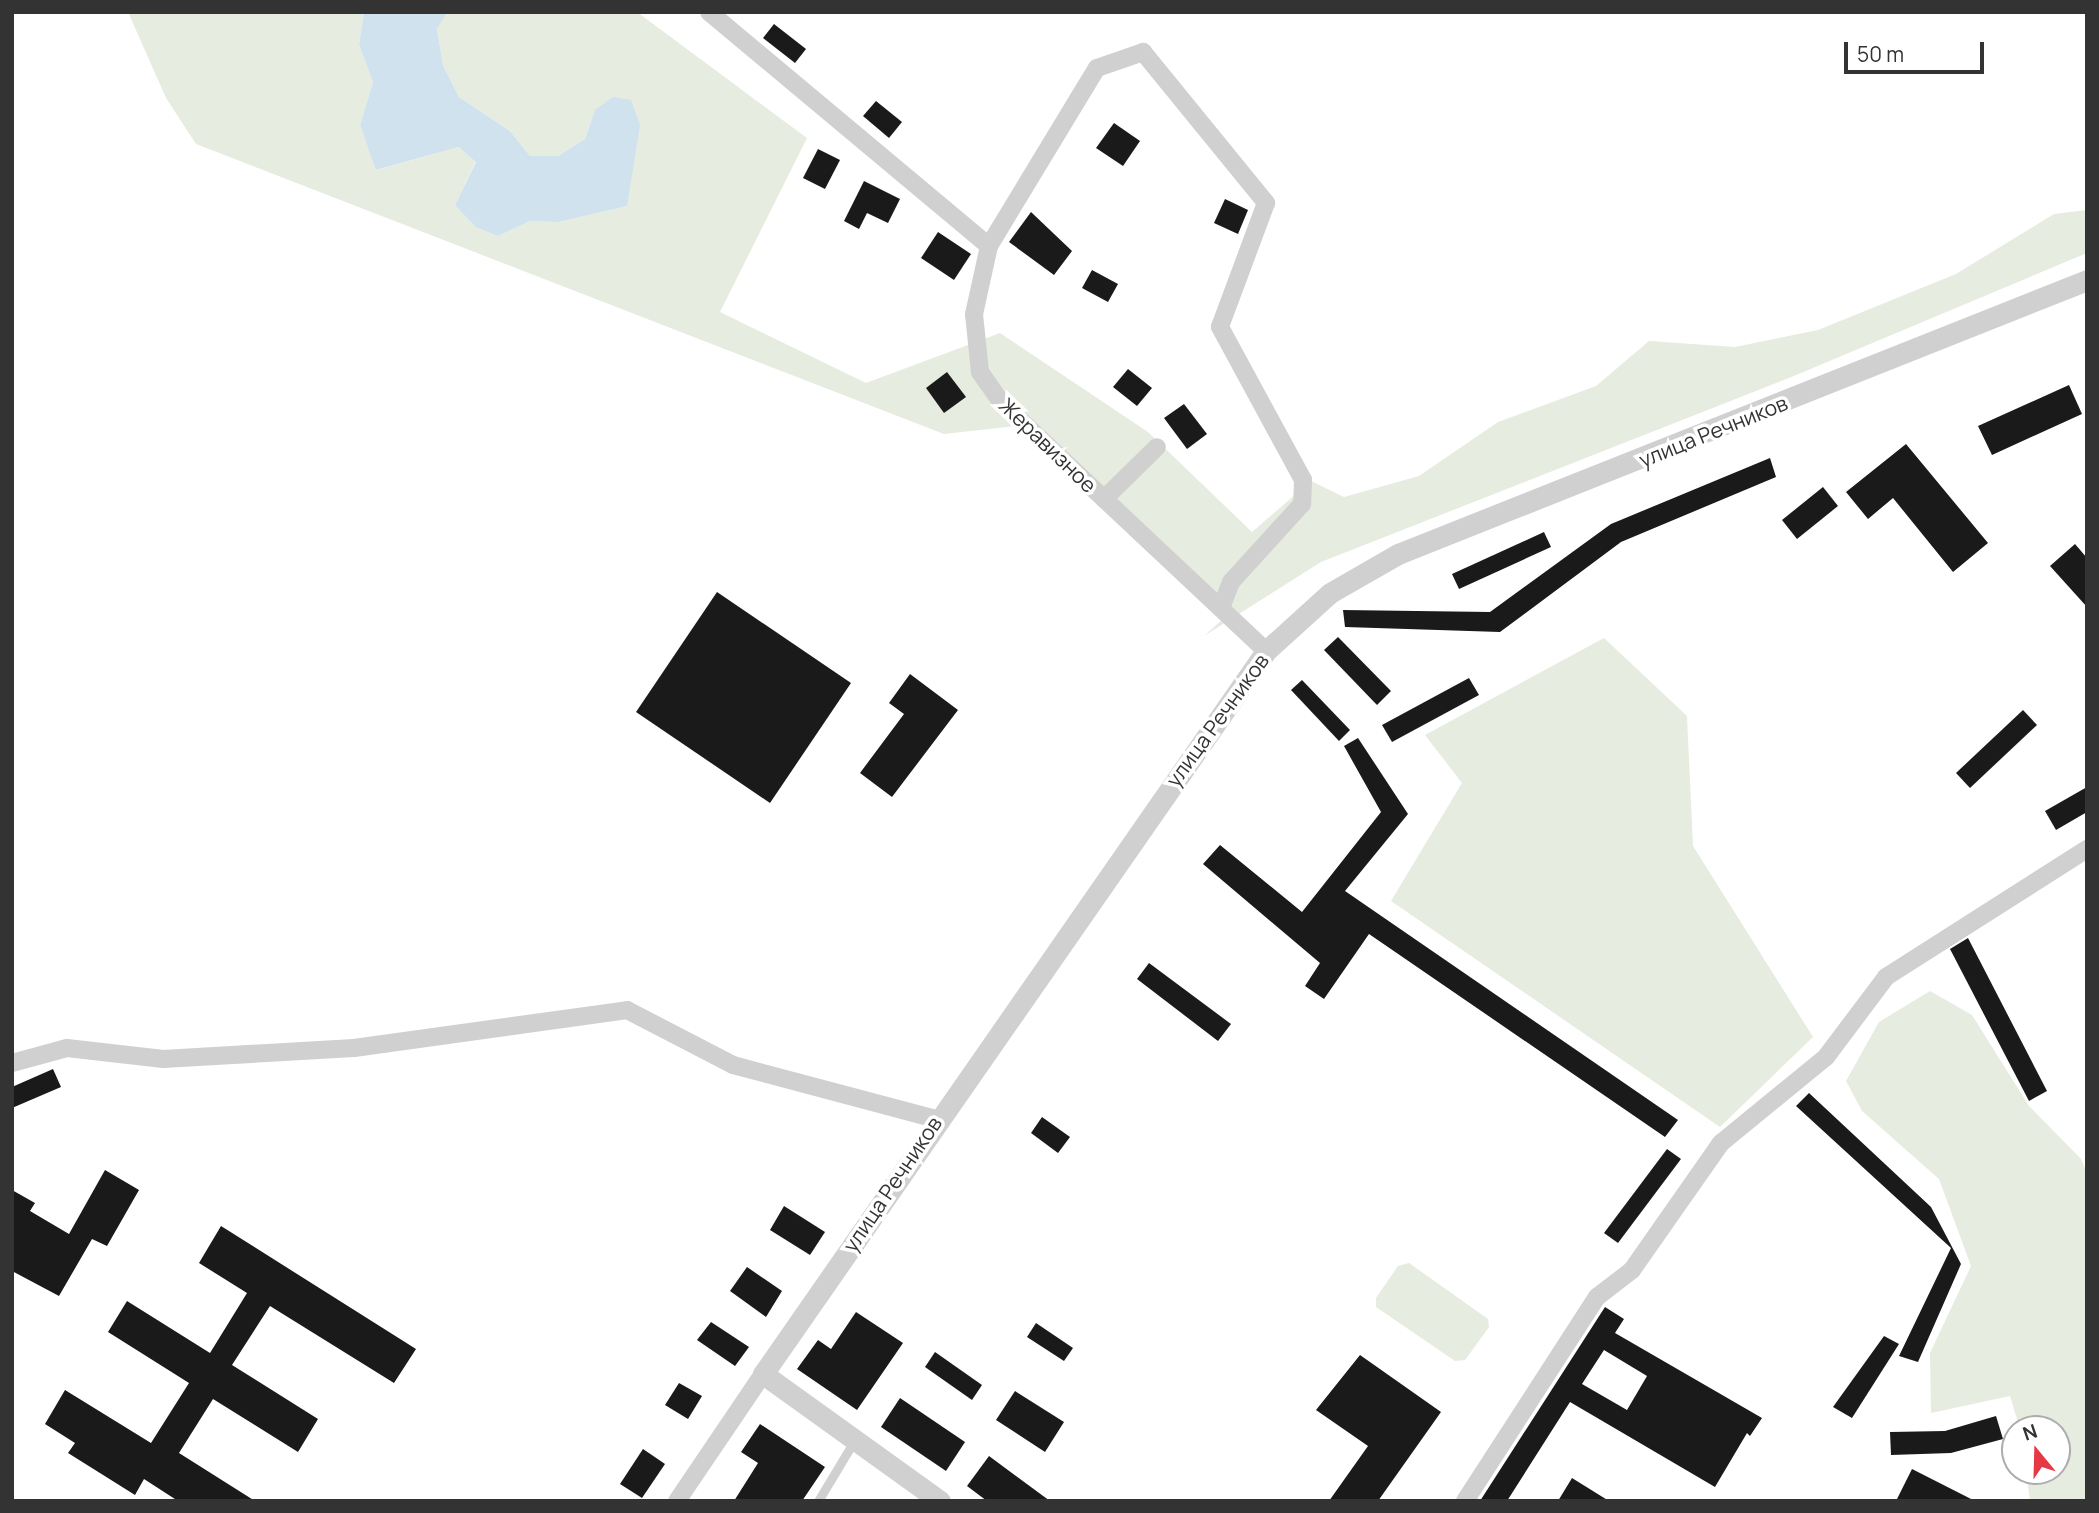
<!DOCTYPE html>
<html>
<head>
<meta charset="utf-8">
<style>
	body { margin:0 }
	#map { position:relative; width:2099px; height:1513px; overflow:hidden; background:#fff; font-family:Manrope,sans-serif }
	div>[style] { position:absolute }
	[style*='--x'] { left:calc(var(--x)*1px); top:calc(var(--y)*1px); width:calc(var(--w)*1px); rotate:calc(var(--a)*1deg) }
	.green>* { inset:0; background:#e6ecdf }
	.water>* { inset:0; background:#cfe2ee }
	.building>* { inset:0; background:#1a1a1a }
	.service>* { height:9px; margin:-4.5px; padding:0 4.5px; transform-origin:4.5px; border-radius:4.5px; background:#d0d0d0 }
	.minor>* { height:18px; margin:-9px; padding:0 9px; transform-origin:9px; border-radius:9px; background:#d0d0d0 }
	.tertiary>* { height:21px; margin:-10.5px; padding:0 10.5px; transform-origin:10.5px; border-radius:10.5px; background:#d0d0d0 }
	span { translate:-50% -50%; white-space:nowrap; text-align:center; line-height:1.15; -webkit-text-stroke:7px #fff; paint-order:stroke }
	.street-label { font-size:21px; color:#333 }
	.frame { position:absolute; inset:0; border:14px solid #333; pointer-events:none }
	.north { position:absolute; left:2001px; top:1415px; width:70px; height:70px; box-sizing:border-box; background:#fff; border:2px solid #adadad; border-radius:50%; rotate:341deg; font-size:19px; font-weight:700; line-height:28px; text-align:center; color:#333 }
	.north::after { content:''; display:block; margin:auto; width:24px; height:32px; background:#e63946; clip-path:polygon(50% 0,100% 100%,50% 72%,0 100%) }
	.scale { position:absolute; left:1844px; top:42px; width:140px; height:32px; box-sizing:border-box; border:4px solid #333; border-top:0; padding-left:9px; font-size:21px; line-height:24px; white-space:nowrap; color:#333; -webkit-text-stroke:5px #fff; paint-order:stroke }
</style>
</head>
<body>
<div id="map">
	<div class="green">
		<div style="clip-path:polygon(128px 12px,364px 12px,359px 45px,373px 82px,360px 125px,377px 170px,459px 147px,476px 161px,455px 205px,498px 236px,530px 221px,559px 222px,627px 206px,595px 110px,585px 139px,558px 156px,530px 156px,510px 131px,459px 97px,443px 65px,437px 29px,443px 14px,637px 12px,807px 138px,720px 312px,866px 383px,1000px 333px,1148px 432px,1252px 532px,1311px 481px,1344px 497px,1419px 476px,1498px 422px,1596px 386px,1649px 341px,1735px 347px,1818px 330px,1956px 274px,2054px 214px,2087px 210px,2087px 253px,1789px 378px,1321px 562px,1204px 636px,1224px 618px,1025px 425px,944px 434px,196px 144px,166px 98px)"></div>
		<div style="clip-path:polygon(1604px 638px,1687px 716px,1693px 846px,1813px 1037px,1720px 1127px,1391px 901px,1462px 783px,1425px 735px)"></div>
		<div style="clip-path:polygon(1930px 991px,1972px 1015px,2029px 1106px,2081px 1159px,2087px 1173px,2087px 1501px,2030px 1501px,2026px 1471px,2057px 1471px,2057px 1429px,2020px 1429px,2010px 1396px,1931px 1413px,1930px 1353px,1971px 1266px,1939px 1179px,1862px 1111px,1846px 1081px,1879px 1022px)"></div>
		<div style="clip-path:polygon(1409px 1263px,1488px 1319px,1489px 1327px,1465px 1360px,1455px 1361px,1376px 1307px,1376px 1298px,1398px 1266px)"></div>
	</div>
	<div class="water">
		<div style="clip-path:polygon(364px 12px,447px 12px,437px 29px,443px 65px,459px 97px,510px 131px,530px 156px,558px 156px,585px 139px,595px 110px,613px 97px,631px 100px,640px 125px,627px 206px,559px 222px,530px 221px,498px 236px,476px 227px,455px 205px,476px 162px,459px 147px,376px 170px,360px 125px,373px 82px,359px 45px)"></div>
	</div>
	<div class="building">
		<div style="clip-path:polygon(774px 24px,806px 49px,795px 63px,763px 38px)"></div>
		<div style="clip-path:polygon(876px 101px,902px 122px,889px 138px,863px 116px)"></div>
		<div style="clip-path:polygon(1114px 123px,1140px 141px,1123px 166px,1096px 148px)"></div>
		<div style="clip-path:polygon(818px 149px,840px 160px,825px 189px,803px 178px)"></div>
		<div style="clip-path:polygon(864px 181px,900px 199px,888px 223px,867px 213px,859px 229px,844px 221px)"></div>
		<div style="clip-path:polygon(1225px 199px,1248px 210px,1238px 234px,1214px 223px)"></div>
		<div style="clip-path:polygon(1031px 212px,1072px 251px,1054px 275px,1009px 242px)"></div>
		<div style="clip-path:polygon(938px 232px,971px 254px,954px 280px,921px 258px)"></div>
		<div style="clip-path:polygon(1092px 270px,1118px 284px,1108px 302px,1082px 288px)"></div>
		<div style="clip-path:polygon(1128px 369px,1152px 388px,1137px 406px,1113px 387px)"></div>
		<div style="clip-path:polygon(947px 372px,966px 397px,944px 413px,926px 388px)"></div>
		<div style="clip-path:polygon(2069px 385px,2082px 414px,1992px 455px,1978px 426px)"></div>
		<div style="clip-path:polygon(1184px 404px,1207px 434px,1187px 449px,1164px 418px)"></div>
		<div style="clip-path:polygon(1906px 444px,1988px 543px,1953px 572px,1893px 498px,1868px 519px,1846px 492px)"></div>
		<div style="clip-path:polygon(1770px 458px,1776px 477px,1621px 542px,1500px 632px,1345px 627px,1343px 610px,1490px 612px,1611px 524px)"></div>
		<div style="clip-path:polygon(1823px 487px,1838px 506px,1797px 539px,1782px 520px)"></div>
		<div style="clip-path:polygon(1544px 532px,1551px 547px,1459px 589px,1452px 574px)"></div>
		<div style="clip-path:polygon(2075px 544px,2087px 558px,2087px 607px,2050px 566px)"></div>
		<div style="clip-path:polygon(717px 592px,851px 683px,770px 803px,636px 712px)"></div>
		<div style="clip-path:polygon(1338px 637px,1391px 691px,1377px 705px,1324px 650px)"></div>
		<div style="clip-path:polygon(910px 674px,958px 710px,892px 797px,860px 773px,904px 714px,889px 703px)"></div>
		<div style="clip-path:polygon(1469px 678px,1479px 695px,1392px 742px,1382px 725px)"></div>
		<div style="clip-path:polygon(1302px 680px,1350px 730px,1339px 741px,1291px 690px)"></div>
		<div style="clip-path:polygon(2023px 710px,2037px 725px,1970px 788px,1956px 773px)"></div>
		<div style="clip-path:polygon(1358px 738px,1408px 814px,1345px 891px,1678px 1120px,1665px 1137px,1369px 934px,1324px 999px,1305px 986px,1320px 963px,1203px 864px,1220px 845px,1302px 912px,1381px 812px,1344px 746px)"></div>
		<div style="clip-path:polygon(2087px 787px,2087px 812px,2056px 830px,2045px 811px)"></div>
		<div style="clip-path:polygon(1968px 938px,2047px 1091px,2029px 1101px,1950px 949px)"></div>
		<div style="clip-path:polygon(1149px 963px,1231px 1024px,1218px 1041px,1137px 979px)"></div>
		<div style="clip-path:polygon(53px 1069px,61px 1087px,12px 1108px,12px 1087px)"></div>
		<div style="clip-path:polygon(1809px 1093px,1931px 1207px,1961px 1264px,1918px 1362px,1899px 1356px,1951px 1248px,1796px 1106px)"></div>
		<div style="clip-path:polygon(1042px 1117px,1070px 1137px,1058px 1153px,1031px 1133px)"></div>
		<div style="clip-path:polygon(1667px 1149px,1681px 1159px,1618px 1243px,1604px 1233px)"></div>
		<div style="clip-path:polygon(105px 1170px,139px 1190px,107px 1246px,92px 1239px,59px 1296px,12px 1271px,12px 1190px,35px 1203px,30px 1211px,69px 1234px)"></div>
		<div style="clip-path:polygon(784px 1206px,825px 1232px,810px 1255px,770px 1230px)"></div>
		<div style="clip-path:polygon(221px 1226px,416px 1349px,394px 1383px,270px 1306px,232px 1365px,318px 1419px,298px 1452px,213px 1399px,179px 1453px,255px 1501px,178px 1501px,144px 1479px,135px 1495px,68px 1453px,75px 1443px,45px 1424px,65px 1390px,151px 1443px,189px 1383px,108px 1332px,127px 1301px,210px 1353px,247px 1293px,199px 1263px)"></div>
		<div style="clip-path:polygon(747px 1267px,782px 1291px,766px 1317px,730px 1291px)"></div>
		<div style="clip-path:polygon(evenodd,1605px 1307px,1624px 1319px,1615px 1333px,1762px 1418px,1750px 1436px,1747px 1433px,1715px 1487px,1570px 1402px,1507px 1501px,1480px 1501px,1605px 1307px,1604px 1350px,1647px 1376px,1627px 1410px,1582px 1384px,1604px 1350px)"></div>
		<div style="clip-path:polygon(856px 1312px,903px 1343px,857px 1410px,797px 1369px,818px 1340px,831px 1349px)"></div>
		<div style="clip-path:polygon(711px 1322px,749px 1347px,735px 1366px,697px 1340px)"></div>
		<div style="clip-path:polygon(1036px 1323px,1073px 1348px,1064px 1361px,1027px 1337px)"></div>
		<div style="clip-path:polygon(1884px 1336px,1899px 1344px,1852px 1418px,1833px 1407px)"></div>
		<div style="clip-path:polygon(935px 1352px,982px 1385px,972px 1400px,925px 1367px)"></div>
		<div style="clip-path:polygon(1360px 1355px,1441px 1412px,1378px 1501px,1329px 1501px,1368px 1446px,1316px 1410px)"></div>
		<div style="clip-path:polygon(679px 1383px,702px 1396px,688px 1419px,665px 1405px)"></div>
		<div style="clip-path:polygon(1015px 1391px,1064px 1422px,1045px 1452px,996px 1420px)"></div>
		<div style="clip-path:polygon(900px 1398px,965px 1442px,946px 1471px,881px 1427px)"></div>
		<div style="clip-path:polygon(1996px 1416px,2003px 1439px,1951px 1453px,1891px 1455px,1890px 1432px,1945px 1431px)"></div>
		<div style="clip-path:polygon(760px 1424px,825px 1467px,802px 1501px,734px 1501px,758px 1463px,741px 1452px)"></div>
		<div style="clip-path:polygon(643px 1449px,665px 1464px,642px 1498px,620px 1484px)"></div>
		<div style="clip-path:polygon(989px 1456px,1050px 1501px,987px 1501px,967px 1486px)"></div>
		<div style="clip-path:polygon(1912px 1469px,1975px 1501px,1896px 1501px)"></div>
		<div style="clip-path:polygon(1572px 1478px,1609px 1501px,1558px 1501px)"></div>
	</div>
	<div class="service">
		<div style="--x:818;--y:1501;--w:70;--a:-59"></div>
	</div>
	<div class="minor">
		<div style="--x:709;--y:12;--w:365;--a:39.9"></div>
		<div style="--x:989;--y:246;--w:70;--a:102.4"></div>
		<div style="--x:974;--y:314;--w:58;--a:84.1"></div>
		<div style="--x:980;--y:372;--w:38;--a:55"></div>
		<div style="--x:1002;--y:403;--w:362;--a:43.2"></div>
		<div style="--x:989;--y:246;--w:208;--a:-58.8"></div>
		<div style="--x:1097;--y:68;--w:49;--a:-19.2"></div>
		<div style="--x:1143;--y:52;--w:195;--a:50.8"></div>
		<div style="--x:1266;--y:203;--w:132;--a:110.4"></div>
		<div style="--x:1220;--y:327;--w:174;--a:61.5"></div>
		<div style="--x:1303;--y:480;--w:24;--a:92"></div>
		<div style="--x:1302;--y:504;--w:105;--a:132.3"></div>
		<div style="--x:1231;--y:582;--w:28;--a:111"></div>
		<div style="--x:1104;--y:499;--w:74;--a:-44.5"></div>
		<div style="--x:12;--y:1063;--w:57;--a:-15.3"></div>
		<div style="--x:67;--y:1048;--w:97;--a:6.5"></div>
		<div style="--x:163;--y:1059;--w:191;--a:-3.3"></div>
		<div style="--x:354;--y:1048;--w:276;--a:-7.9"></div>
		<div style="--x:627;--y:1010;--w:119;--a:27.4"></div>
		<div style="--x:733;--y:1065;--w:210;--a:14.9"></div>
		<div style="--x:677;--y:1501;--w:153;--a:-55.9"></div>
		<div style="--x:1465;--y:1501;--w:243;--a:-57.1"></div>
		<div style="--x:1597;--y:1297;--w:44;--a:-37.6"></div>
		<div style="--x:1632;--y:1270;--w:155;--a:-55"></div>
		<div style="--x:1721;--y:1143;--w:136;--a:-39.3"></div>
		<div style="--x:1826;--y:1057;--w:100;--a:-53.1"></div>
		<div style="--x:1886;--y:977;--w:238;--a:-32.5"></div>
	</div>
	<div class="tertiary">
		<div style="--x:940;--y:1501;--w:218;--a:-144.3"></div>
		<div style="--x:763;--y:1374;--w:881;--a:-55.17"></div>
		<div style="--x:1266;--y:651;--w:86;--a:-42.2"></div>
		<div style="--x:1330;--y:593;--w:78;--a:-29.8"></div>
		<div style="--x:1398;--y:554;--w:741;--a:-21.69"></div>
	</div>
	<div class="street-label">
		<span style="left:1713px;top:431px;rotate:-22deg">улица Речников</span>
		<span style="left:1048px;top:445px;rotate:44deg">Жеравизное</span>
		<span style="left:1217px;top:720px;rotate:-54deg">улица Речников</span>
		<span style="left:892px;top:1184px;rotate:-56deg">улица Речников</span>
	</div>
	<div class="frame"></div>
	<div class="north">N</div>
	<div class="scale">50 m</div>
</div>
</body>
</html>
